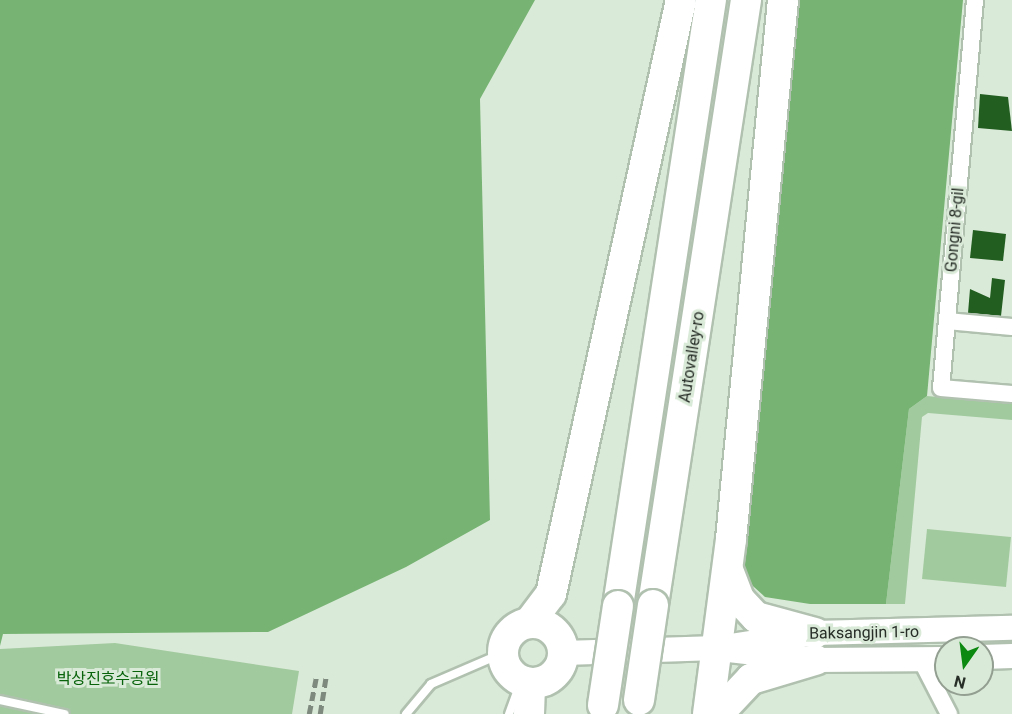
<!DOCTYPE html>
<html>
<head>
<meta charset="utf-8">
<style>
	body { margin:0 }
	#map { position:relative; width:1012px; height:714px; overflow:hidden; background:#daead8; font-family:Roboto,"Noto Sans KR",sans-serif }
	div>[style] { position:absolute }
	[style*='--x'] { left:calc(var(--x)*1px); top:calc(var(--y)*1px); width:calc(var(--w)*1px); rotate:calc(var(--a)*1deg) }
	.green>* { inset:0; background:#a2ca9f }
	.forest>* { inset:0; background:#77b473 }
	.building>* { inset:0; background:#235e21 }
	.roads { filter:drop-shadow(2px 0 #b1c1b0) drop-shadow(-2px 0 #b1c1b0) drop-shadow(0 2px #b1c1b0) drop-shadow(0 -2px #b1c1b0) }
	.lane>* { height:8px; margin:-4px; padding:0 4px; transform-origin:4px; border-radius:4px; background:#fff }
	.street>* { height:16px; margin:-8px; padding:0 8px; transform-origin:8px; border-radius:8px; background:#fff }
	.secondary>* { height:24px; margin:-12px; padding:0 12px; transform-origin:12px; border-radius:12px; background:#fff }
	.highway>* { height:30px; margin:-15px; padding:0 15px; transform-origin:15px; border-radius:15px; background:#fff }
	.highway>.ring { margin:-15px; padding:0; box-sizing:content-box; background:none; border:30px solid #fff; border-radius:50% }
	.rail>* { height:4.5px; margin-top:-2.25px; transform-origin:0; background:repeating-linear-gradient(90deg,#7f8a7e 0 9px,transparent 0 13.5px) }
	.bridges { filter:drop-shadow(2px 0 #b1c1b0) drop-shadow(-2px 0 #b1c1b0) drop-shadow(0 2px #b1c1b0) drop-shadow(0 -2px #b1c1b0) }
	.highway-bridge>* { height:30px; margin:-15px; padding:0 15px; transform-origin:15px; border-radius:15px; background:#fff }
	span { translate:-50% -50%; white-space:nowrap; text-align:center; line-height:1.15; -webkit-text-stroke:6px #daead8; paint-order:stroke }
	.street-label { font-size:16px; color:#272e27 }
	.park-label { font-size:16px; color:#08630b }
	.north { position:absolute; left:934px; top:636px; width:60px; height:60px; box-sizing:border-box; background:#daead8; border:2px solid #929f91; border-radius:50%; rotate:194deg; font-size:16px; font-weight:700; line-height:24px; text-align:center; color:#272e27 }
	.north::after { content:''; display:block; margin:auto; width:21px; height:27px; background:#0b8910; clip-path:polygon(50% 0,100% 100%,50% 72%,0 100%) }
</style>
</head>
<body>
<div id="map">
	<div class="green">
		<div style="clip-path:polygon(927px 396px,1012px 404px,1012px 420px,928px 413px,922px 417px,905px 604px,886px 604px,909px 409px)"></div>
		<div style="clip-path:polygon(927px 529px,1011px 537px,1006px 587px,922px 579px)"></div>
		<div style="clip-path:polygon(115px 643px,299px 671px,292px 714px,0 714px,0 649px)"></div>
	</div>
	<div class="forest">
		<div style="clip-path:polygon(0 0,535px 0,480px 99px,490px 520px,406px 567px,268px 632px,3px 634px,0 646px)"></div>
		<div style="clip-path:polygon(798px 0,963px 0,927px 396px,909px 409px,886px 604px,810px 604px,765px 597px,744px 578px,741px 563px)"></div>
	</div>
	<div class="building">
		<div style="clip-path:polygon(980px 94px,1008px 97px,1012px 131px,978px 128px)"></div>
		<div style="clip-path:polygon(973px 230px,1006px 234px,1003px 261px,970px 258px)"></div>
		<div style="clip-path:polygon(992px 278px,1005px 280px,1001px 316px,968px 313px,970px 289px,990px 298px)"></div>
	</div>
	<div class="roads">
		<div class="lane">
			<div style="--x:0;--y:700;--w:66;--a:12.2"></div>
			<div style="--x:406;--y:714;--w:39;--a:-50"></div>
			<div style="--x:431;--y:684;--w:78;--a:-23.3"></div>
			<div style="--x:509;--y:714;--w:27;--a:-70"></div>
		</div>
		<div class="street">
			<div style="--x:975;--y:0;--w:389;--a:95"></div>
			<div style="--x:941;--y:388;--w:71;--a:4.8"></div>
			<div style="--x:947;--y:321;--w:65;--a:5.3"></div>
			<div style="--x:921;--y:660;--w:61;--a:62.6"></div>
		</div>
		<div class="secondary">
			<div style="--x:729;--y:650;--w:87;--a:6.6"></div>
			<div style="--x:815;--y:660;--w:131;--a:-0.4"></div>
			<div style="--x:564;--y:653;--w:153;--a:-1.9"></div>
			<div style="--x:717;--y:648;--w:99;--a:-8.7"></div>
			<div style="--x:815;--y:633;--w:197;--a:-1.5"></div>
			<div style="--x:982;--y:657;--w:30;--a:-2"></div>
		</div>
		<div class="highway">
			<div style="--x:728;--y:570;--w:31;--a:69"></div>
			<div style="--x:739;--y:599;--w:25;--a:47"></div>
			<div style="--x:756;--y:617;--w:61;--a:15.2"></div>
			<div style="--x:653;--y:605;--w:612;--a:-81.26"></div>
			<div style="--x:618;--y:606;--w:613;--a:-81.28"></div>
			<div class="ring" style="left:503px;top:623px;width:30px;height:30px"></div>
			<div style="--x:529;--y:623;--w:36;--a:-53"></div>
			<div style="--x:551;--y:594;--w:608;--a:-77.66"></div>
			<div style="--x:529;--y:714;--w:31;--a:-88"></div>
			<div style="--x:708;--y:714;--w:177;--a:-82.5"></div>
			<div style="--x:731;--y:539;--w:542;--a:-84.49"></div>
			<div style="--x:718;--y:714;--w:48;--a:-46.7"></div>
			<div style="--x:751;--y:679;--w:67;--a:-16.5"></div>
		</div>
	</div>
	<div class="rail">
		<div style="--x:309;--y:714;--w:38;--a:-79"></div>
		<div style="--x:320;--y:714;--w:36;--a:-81"></div>
	</div>
	<div class="bridges">
		<div class="highway-bridge">
			<div style="--x:639;--y:700;--w:96;--a:-81.6"></div>
			<div style="--x:603;--y:705;--w:100;--a:-81.4"></div>
		</div>
	</div>
	<div class="street-label">
		<span style="left:955px;top:230px;rotate:-85deg">Gongni 8-gil</span>
		<span style="left:692px;top:357px;rotate:-81deg">Autovalley-ro</span>
		<span style="left:864px;top:633px;rotate:-1deg">Baksangjin 1-ro</span>
	</div>
	<div class="park-label">
		<span style="left:108px;top:679px">박상진호수공원</span>
	</div>
	<div class="north">N</div>
</div>
</body>
</html>
